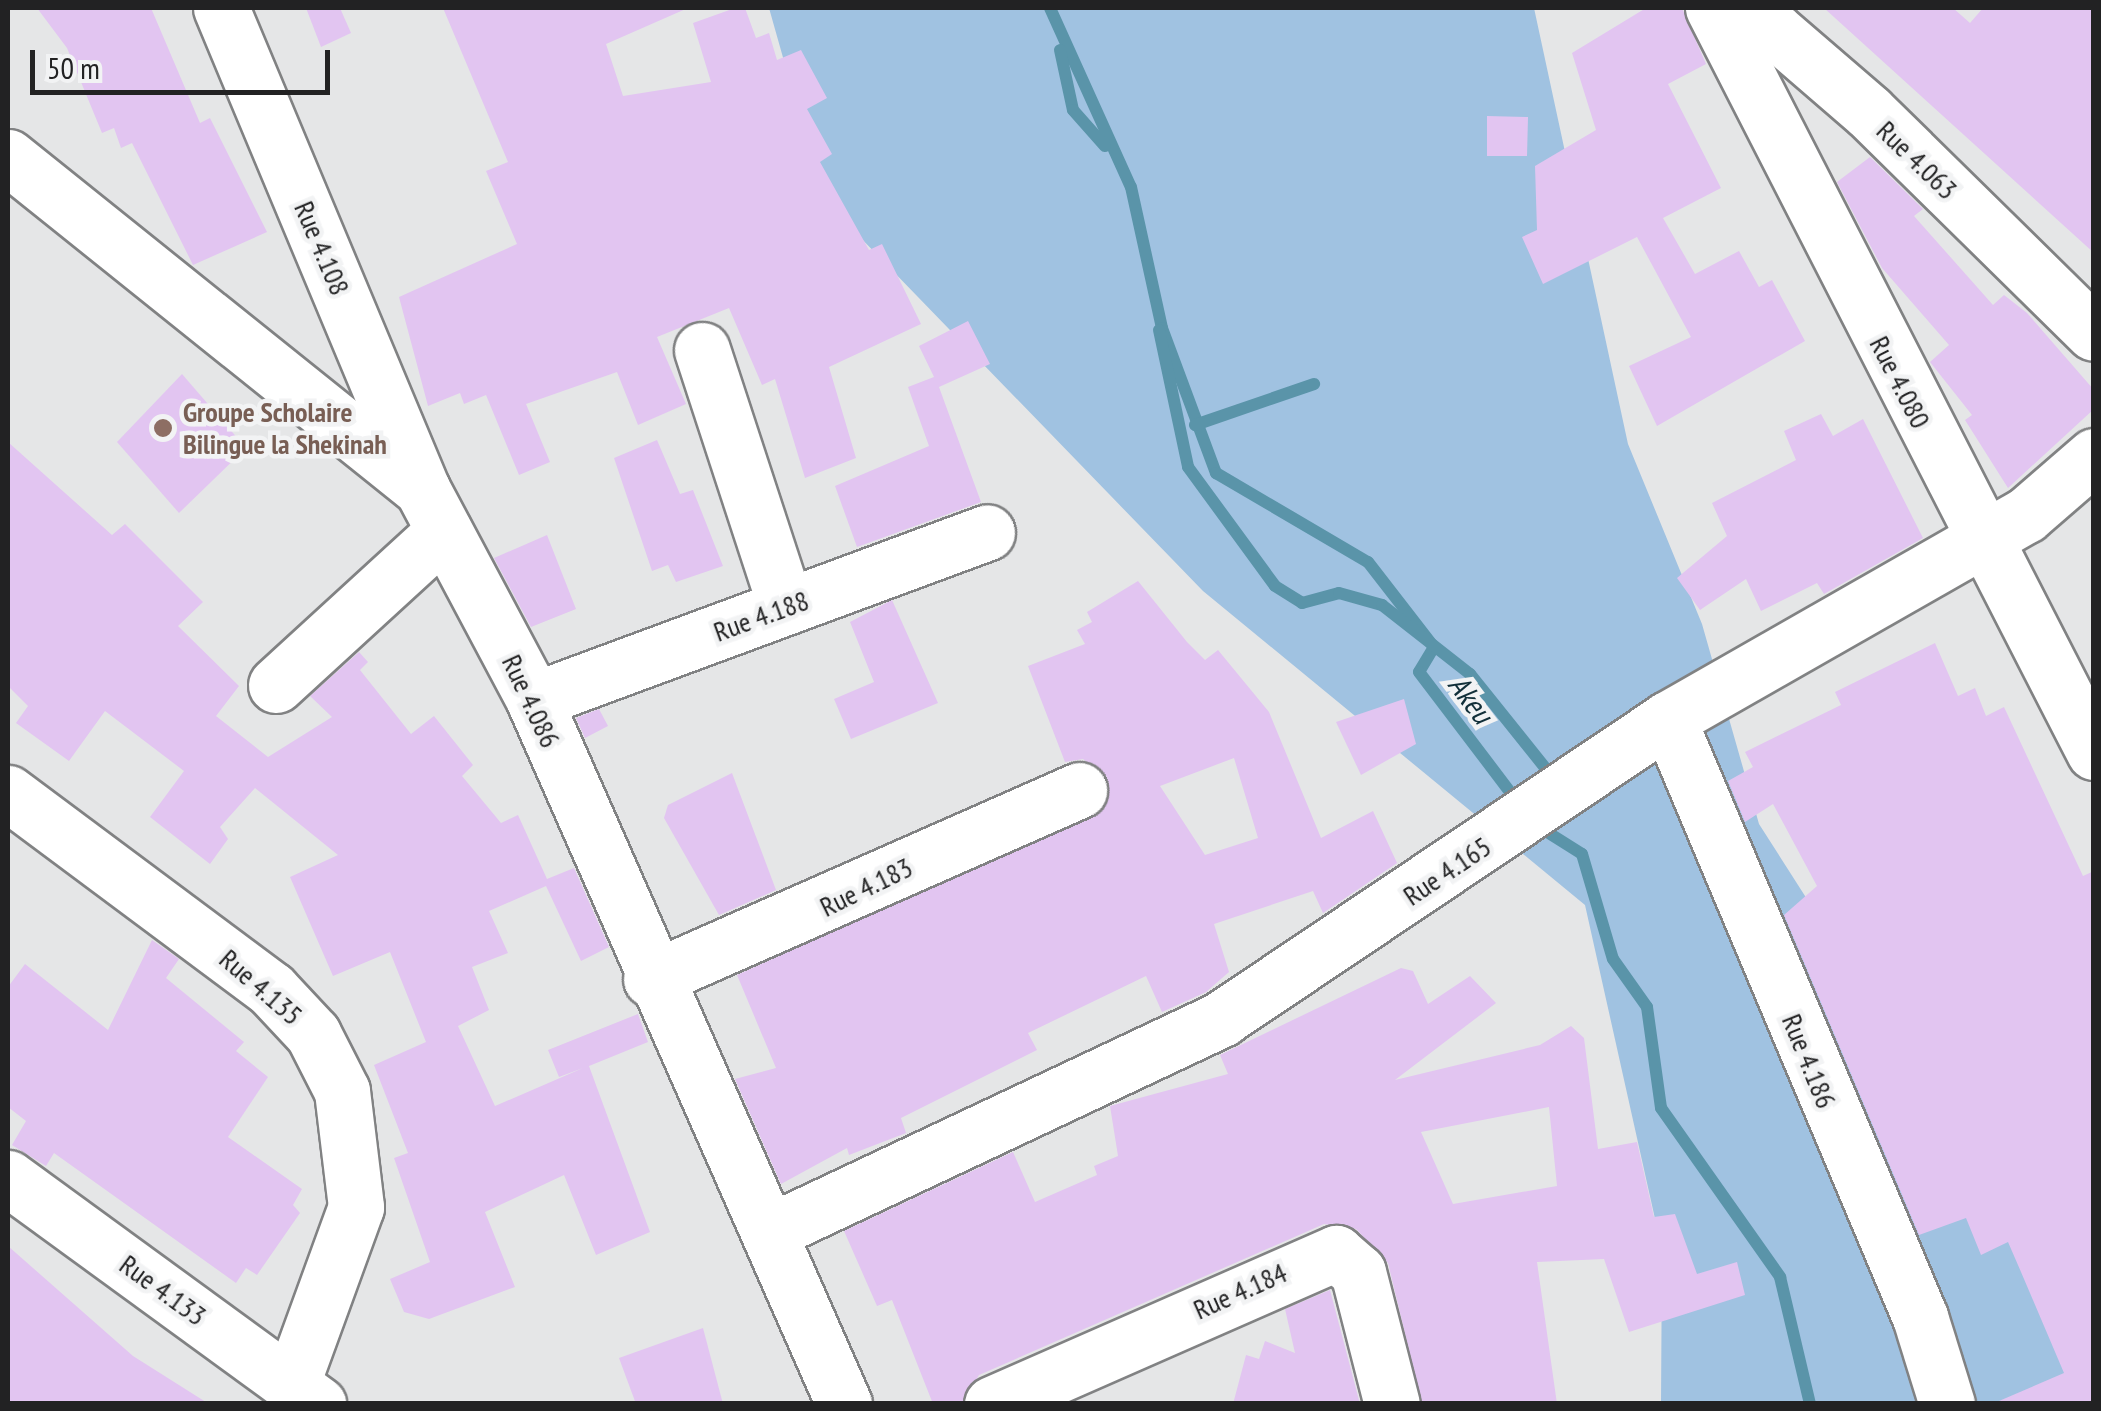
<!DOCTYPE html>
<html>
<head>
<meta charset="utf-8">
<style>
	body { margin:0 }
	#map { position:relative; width:2101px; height:1411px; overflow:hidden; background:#e5e6e7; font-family:"PT Sans Narrow",sans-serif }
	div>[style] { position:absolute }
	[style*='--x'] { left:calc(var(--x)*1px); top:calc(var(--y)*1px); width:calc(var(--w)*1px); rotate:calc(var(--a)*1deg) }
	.green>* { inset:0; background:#a0c2e1 }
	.stream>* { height:12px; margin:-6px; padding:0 6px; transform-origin:6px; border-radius:6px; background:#5a94a9 }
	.building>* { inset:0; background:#e2c5f1 }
	.roads { filter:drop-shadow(2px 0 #818283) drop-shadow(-2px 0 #818283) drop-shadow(0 2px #818283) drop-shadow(0 -2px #818283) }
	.minor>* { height:55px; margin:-27.5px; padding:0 27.5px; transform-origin:27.5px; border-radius:27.5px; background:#fff }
	.dots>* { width:28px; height:28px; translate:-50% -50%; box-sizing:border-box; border:5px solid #f2f3f4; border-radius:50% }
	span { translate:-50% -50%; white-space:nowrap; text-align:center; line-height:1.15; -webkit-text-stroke:9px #f2f3f4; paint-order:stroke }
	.street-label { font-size:28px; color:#222223 }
	.education-label { font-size:28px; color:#785e54; font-weight:700 }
	.left { translate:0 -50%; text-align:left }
	.water-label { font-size:30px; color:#112f39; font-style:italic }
	.frame { position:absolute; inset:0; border:10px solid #222223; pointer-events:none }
	.scale { position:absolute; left:30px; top:50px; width:300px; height:45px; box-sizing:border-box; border:5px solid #222223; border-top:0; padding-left:12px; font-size:30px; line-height:35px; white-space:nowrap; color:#222223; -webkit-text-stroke:8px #f2f3f4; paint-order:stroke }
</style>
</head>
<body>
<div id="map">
	<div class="green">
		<div style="clip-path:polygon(769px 8px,1534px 8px,1628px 444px,1702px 624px,1759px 824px,2059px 1293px,2093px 1403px,1661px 1403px,1662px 1250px,1585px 905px,1203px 591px,823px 199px)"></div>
	</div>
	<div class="stream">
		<div style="--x:1050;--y:8;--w:196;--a:65.7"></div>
		<div style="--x:1131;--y:187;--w:144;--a:77.6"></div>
		<div style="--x:1162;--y:328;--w:155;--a:69.6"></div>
		<div style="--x:1216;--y:473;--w:176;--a:30.4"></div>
		<div style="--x:1368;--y:562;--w:108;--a:52.2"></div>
		<div style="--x:1434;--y:647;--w:29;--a:121"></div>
		<div style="--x:1419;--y:672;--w:167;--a:52.8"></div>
		<div style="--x:1060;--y:50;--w:61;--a:77.8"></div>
		<div style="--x:1073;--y:110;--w:48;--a:48.4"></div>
		<div style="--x:1159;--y:330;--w:140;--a:78"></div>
		<div style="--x:1188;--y:467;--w:147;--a:53.8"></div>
		<div style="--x:1275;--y:586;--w:32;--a:32"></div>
		<div style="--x:1302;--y:603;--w:38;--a:-15"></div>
		<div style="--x:1339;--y:593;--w:45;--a:15.6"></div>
		<div style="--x:1382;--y:605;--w:112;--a:38.1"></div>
		<div style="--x:1470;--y:674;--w:128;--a:51.3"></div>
		<div style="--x:1195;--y:425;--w:126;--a:-19"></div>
		<div style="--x:1536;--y:825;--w:54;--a:32.2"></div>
		<div style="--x:1582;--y:854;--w:109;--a:73.6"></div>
		<div style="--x:1613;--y:959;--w:59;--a:54.7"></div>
		<div style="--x:1647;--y:1007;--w:102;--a:82.1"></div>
		<div style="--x:1661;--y:1108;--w:207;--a:54.8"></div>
		<div style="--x:1780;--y:1277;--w:130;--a:76.7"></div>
	</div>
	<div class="building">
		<div style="clip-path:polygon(37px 8px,151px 8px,200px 123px,210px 118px,267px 232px,193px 265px,132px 143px,121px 148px,114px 128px,102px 133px,67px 48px)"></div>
		<div style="clip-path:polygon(306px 8px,340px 8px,351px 33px,321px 47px)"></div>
		<div style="clip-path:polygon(443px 8px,688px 8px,606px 44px,623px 96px,711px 82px,693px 23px,735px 8px,745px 8px,756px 38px,769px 33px,777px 60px,801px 50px,827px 98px,807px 109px,832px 154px,820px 162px,869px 250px,882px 244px,921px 324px,829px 367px,856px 458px,805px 478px,775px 379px,762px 385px,729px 308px,657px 337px,686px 404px,638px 425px,617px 372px,526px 404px,550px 462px,519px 475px,486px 395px,464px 404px,460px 393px,428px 406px,399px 297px,517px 244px,486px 171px,508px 162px)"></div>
		<div style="clip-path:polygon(1646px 8px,1682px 8px,1706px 64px,1668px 84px,1721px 188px,1663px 218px,1695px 274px,1739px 251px,1759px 287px,1772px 280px,1805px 341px,1657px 426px,1629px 366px,1691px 337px,1637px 237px,1543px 284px,1522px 237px,1537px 230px,1535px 166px,1596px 130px,1572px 53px)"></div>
		<div style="clip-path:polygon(1824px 8px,1953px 8px,1970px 23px,1983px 8px,2094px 8px,2094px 253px)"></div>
		<div style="clip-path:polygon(1487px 116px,1528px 117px,1527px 156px,1487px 156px)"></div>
		<div style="clip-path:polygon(1870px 157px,1923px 209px,1914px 216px,1993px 305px,2004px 295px,2027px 313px,2094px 390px,2094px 409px,2008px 488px,1965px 420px,1972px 415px,1930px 362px,1949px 345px,1882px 268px,1837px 182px)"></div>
		<div style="clip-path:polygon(968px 321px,990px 364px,939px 387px,981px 502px,857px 547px,835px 486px,929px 446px,908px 387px,934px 377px,919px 346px)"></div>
		<div style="clip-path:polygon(182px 374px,246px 448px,179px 513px,117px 442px)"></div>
		<div style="clip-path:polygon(1821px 414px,1833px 436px,1863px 419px,1923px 538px,1824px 594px,1817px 583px,1761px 611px,1746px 579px,1700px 610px,1677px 578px,1727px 536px,1712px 503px,1796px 460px,1784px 431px)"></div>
		<div style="clip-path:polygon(657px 440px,680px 494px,693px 490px,723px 566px,676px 582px,668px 565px,652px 571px,614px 458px)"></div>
		<div style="clip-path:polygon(8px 442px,112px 535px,125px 524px,203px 602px,178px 626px,239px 686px,216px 716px,268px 757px,332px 717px,310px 696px,359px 652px,368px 662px,360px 670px,411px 734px,434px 716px,473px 765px,462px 776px,501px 823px,518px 815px,547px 879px,574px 868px,609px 947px,581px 961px,546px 886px,489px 911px,508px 953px,472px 967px,489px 1010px,458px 1026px,495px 1106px,583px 1068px,559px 1077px,548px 1050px,638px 1014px,648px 1042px,589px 1066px,650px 1232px,596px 1255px,564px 1175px,485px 1212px,515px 1287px,429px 1319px,404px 1312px,390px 1279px,430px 1262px,394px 1158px,408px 1153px,374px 1065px,426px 1042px,390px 952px,333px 976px,290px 877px,338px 855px,255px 788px,220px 827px,228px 839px,210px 864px,150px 817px,184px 771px,105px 711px,69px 761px,16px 723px,28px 706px,8px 686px)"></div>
		<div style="clip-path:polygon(547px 535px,576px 609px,531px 627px,494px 558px)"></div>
		<div style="clip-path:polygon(evenodd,1138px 581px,1187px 642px,1205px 660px,1218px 650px,1269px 712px,1321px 838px,1373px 811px,1397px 863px,1323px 913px,1313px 891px,1214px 924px,1229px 972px,1206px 992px,1162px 1012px,1146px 976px,1028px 1033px,1037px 1050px,901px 1118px,906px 1133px,849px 1155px,847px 1148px,781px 1184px,735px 1079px,776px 1068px,737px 975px,1104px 809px,1107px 777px,1083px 759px,1065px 762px,1028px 666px,1085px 644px,1077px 630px,1092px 622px,1087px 612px,1138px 581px,1234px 758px,1258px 838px,1205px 855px,1160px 786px,1234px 758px)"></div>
		<div style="clip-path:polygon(892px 600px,938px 703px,851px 739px,834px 699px,874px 682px,850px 622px)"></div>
		<div style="clip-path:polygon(1935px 643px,1958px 696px,1975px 688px,1986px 716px,2004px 707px,2083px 876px,2094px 871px,2094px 1404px,1992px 1404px,2064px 1373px,2021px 1272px,2008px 1242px,1981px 1255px,1966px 1218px,1919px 1235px,1784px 915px,1817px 886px,1773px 804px,1745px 822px,1728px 781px,1753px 767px,1745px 752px,1841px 705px,1835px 692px)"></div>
		<div style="clip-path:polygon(1404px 699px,1416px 744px,1361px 775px,1336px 722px)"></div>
		<div style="clip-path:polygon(599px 709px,608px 726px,585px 738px,576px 718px)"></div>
		<div style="clip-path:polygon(732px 773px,776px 890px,719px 915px,664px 818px,668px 805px)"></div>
		<div style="clip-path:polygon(152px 940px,179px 959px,166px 978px,244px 1042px,236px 1051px,268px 1077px,228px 1137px,302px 1189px,293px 1205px,300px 1213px,257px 1275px,246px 1268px,236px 1283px,54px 1153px,46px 1166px,12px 1145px,26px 1121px,8px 1107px,8px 987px,25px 964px,108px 1030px)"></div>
		<div style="clip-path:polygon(evenodd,1401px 968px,1413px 971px,1428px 1004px,1470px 976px,1496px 1003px,1395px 1080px,1540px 1045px,1571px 1026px,1584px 1038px,1598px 1149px,1637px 1142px,1654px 1217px,1675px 1214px,1697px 1274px,1737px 1262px,1745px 1295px,1629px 1332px,1604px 1259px,1537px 1262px,1557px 1404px,1422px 1404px,1388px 1263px,1356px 1229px,1324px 1224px,979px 1375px,961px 1404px,933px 1404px,892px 1300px,877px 1306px,844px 1231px,1013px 1152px,1035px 1202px,1097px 1175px,1094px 1166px,1118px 1156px,1110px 1106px,1228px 1074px,1220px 1055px,1401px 968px,1549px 1107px,1557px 1186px,1453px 1204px,1421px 1132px,1549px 1107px)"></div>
		<div style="clip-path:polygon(8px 1246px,133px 1356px,209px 1404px,8px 1404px)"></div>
		<div style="clip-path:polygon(1330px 1290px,1360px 1404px,1233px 1404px,1246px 1355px,1259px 1359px,1265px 1341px,1295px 1353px,1285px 1309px)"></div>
		<div style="clip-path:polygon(703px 1328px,723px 1404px,636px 1404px,619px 1358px)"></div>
	</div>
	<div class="roads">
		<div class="minor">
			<div style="--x:221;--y:8;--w:521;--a:67.32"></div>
			<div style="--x:1713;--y:8;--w:836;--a:62.88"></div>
			<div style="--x:1726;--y:8;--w:53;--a:24.6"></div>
			<div style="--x:1774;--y:30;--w:125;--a:40.8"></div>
			<div style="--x:1869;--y:112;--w:315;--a:44.5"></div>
			<div style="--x:8;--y:157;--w:531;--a:38.73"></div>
			<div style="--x:422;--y:489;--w:239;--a:62"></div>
			<div style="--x:534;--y:700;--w:769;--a:66.23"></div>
			<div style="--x:702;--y:350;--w:270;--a:71.9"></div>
			<div style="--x:276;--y:685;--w:228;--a:-42.5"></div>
			<div style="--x:534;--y:700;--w:483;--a:-20.3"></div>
			<div style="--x:1668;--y:719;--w:649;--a:67.15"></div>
			<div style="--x:1920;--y:1317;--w:91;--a:72.8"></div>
			<div style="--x:8;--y:793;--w:328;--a:36.7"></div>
			<div style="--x:271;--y:989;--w:62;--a:47"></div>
			<div style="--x:313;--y:1034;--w:64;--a:63"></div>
			<div style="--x:342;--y:1091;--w:117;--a:83.1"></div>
			<div style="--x:356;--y:1207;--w:187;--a:110"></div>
			<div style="--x:651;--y:979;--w:468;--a:-23.8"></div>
			<div style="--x:8;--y:1178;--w:384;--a:36.1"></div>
			<div style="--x:769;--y:1232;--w:500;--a:-25.2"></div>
			<div style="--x:1221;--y:1019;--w:538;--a:-33.87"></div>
			<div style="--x:1668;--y:719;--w:412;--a:-29.7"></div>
			<div style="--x:2026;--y:515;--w:90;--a:-40.9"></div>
			<div style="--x:992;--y:1404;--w:376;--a:-23.7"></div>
			<div style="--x:1336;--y:1253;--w:29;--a:41"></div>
			<div style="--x:1358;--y:1272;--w:136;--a:75.6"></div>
		</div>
	</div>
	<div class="dots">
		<div style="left:163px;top:428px;background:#8d6e63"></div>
	</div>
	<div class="street-label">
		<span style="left:1917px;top:160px;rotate:44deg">Rue 4.063</span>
		<span style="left:322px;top:248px;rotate:67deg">Rue 4.108</span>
		<span style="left:1900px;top:382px;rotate:63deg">Rue 4.080</span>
		<span style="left:761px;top:616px;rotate:-20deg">Rue 4.188</span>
		<span style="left:531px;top:701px;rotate:65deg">Rue 4.086</span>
		<span style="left:1447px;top:871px;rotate:-34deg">Rue 4.165</span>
		<span style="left:866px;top:887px;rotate:-26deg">Rue 4.183</span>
		<span style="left:261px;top:987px;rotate:41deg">Rue 4.135</span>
		<span style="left:1809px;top:1061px;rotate:68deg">Rue 4.186</span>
		<span style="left:163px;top:1290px;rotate:36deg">Rue 4.133</span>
		<span style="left:1240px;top:1291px;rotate:-24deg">Rue 4.184</span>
	</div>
	<div class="education-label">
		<span class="left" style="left:183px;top:428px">Groupe Scholaire<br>Bilingue la Shekinah</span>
	</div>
	<div class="water-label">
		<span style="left:1471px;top:699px;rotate:53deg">Akeu</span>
	</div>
	<div class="frame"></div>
	<div class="scale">50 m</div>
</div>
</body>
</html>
